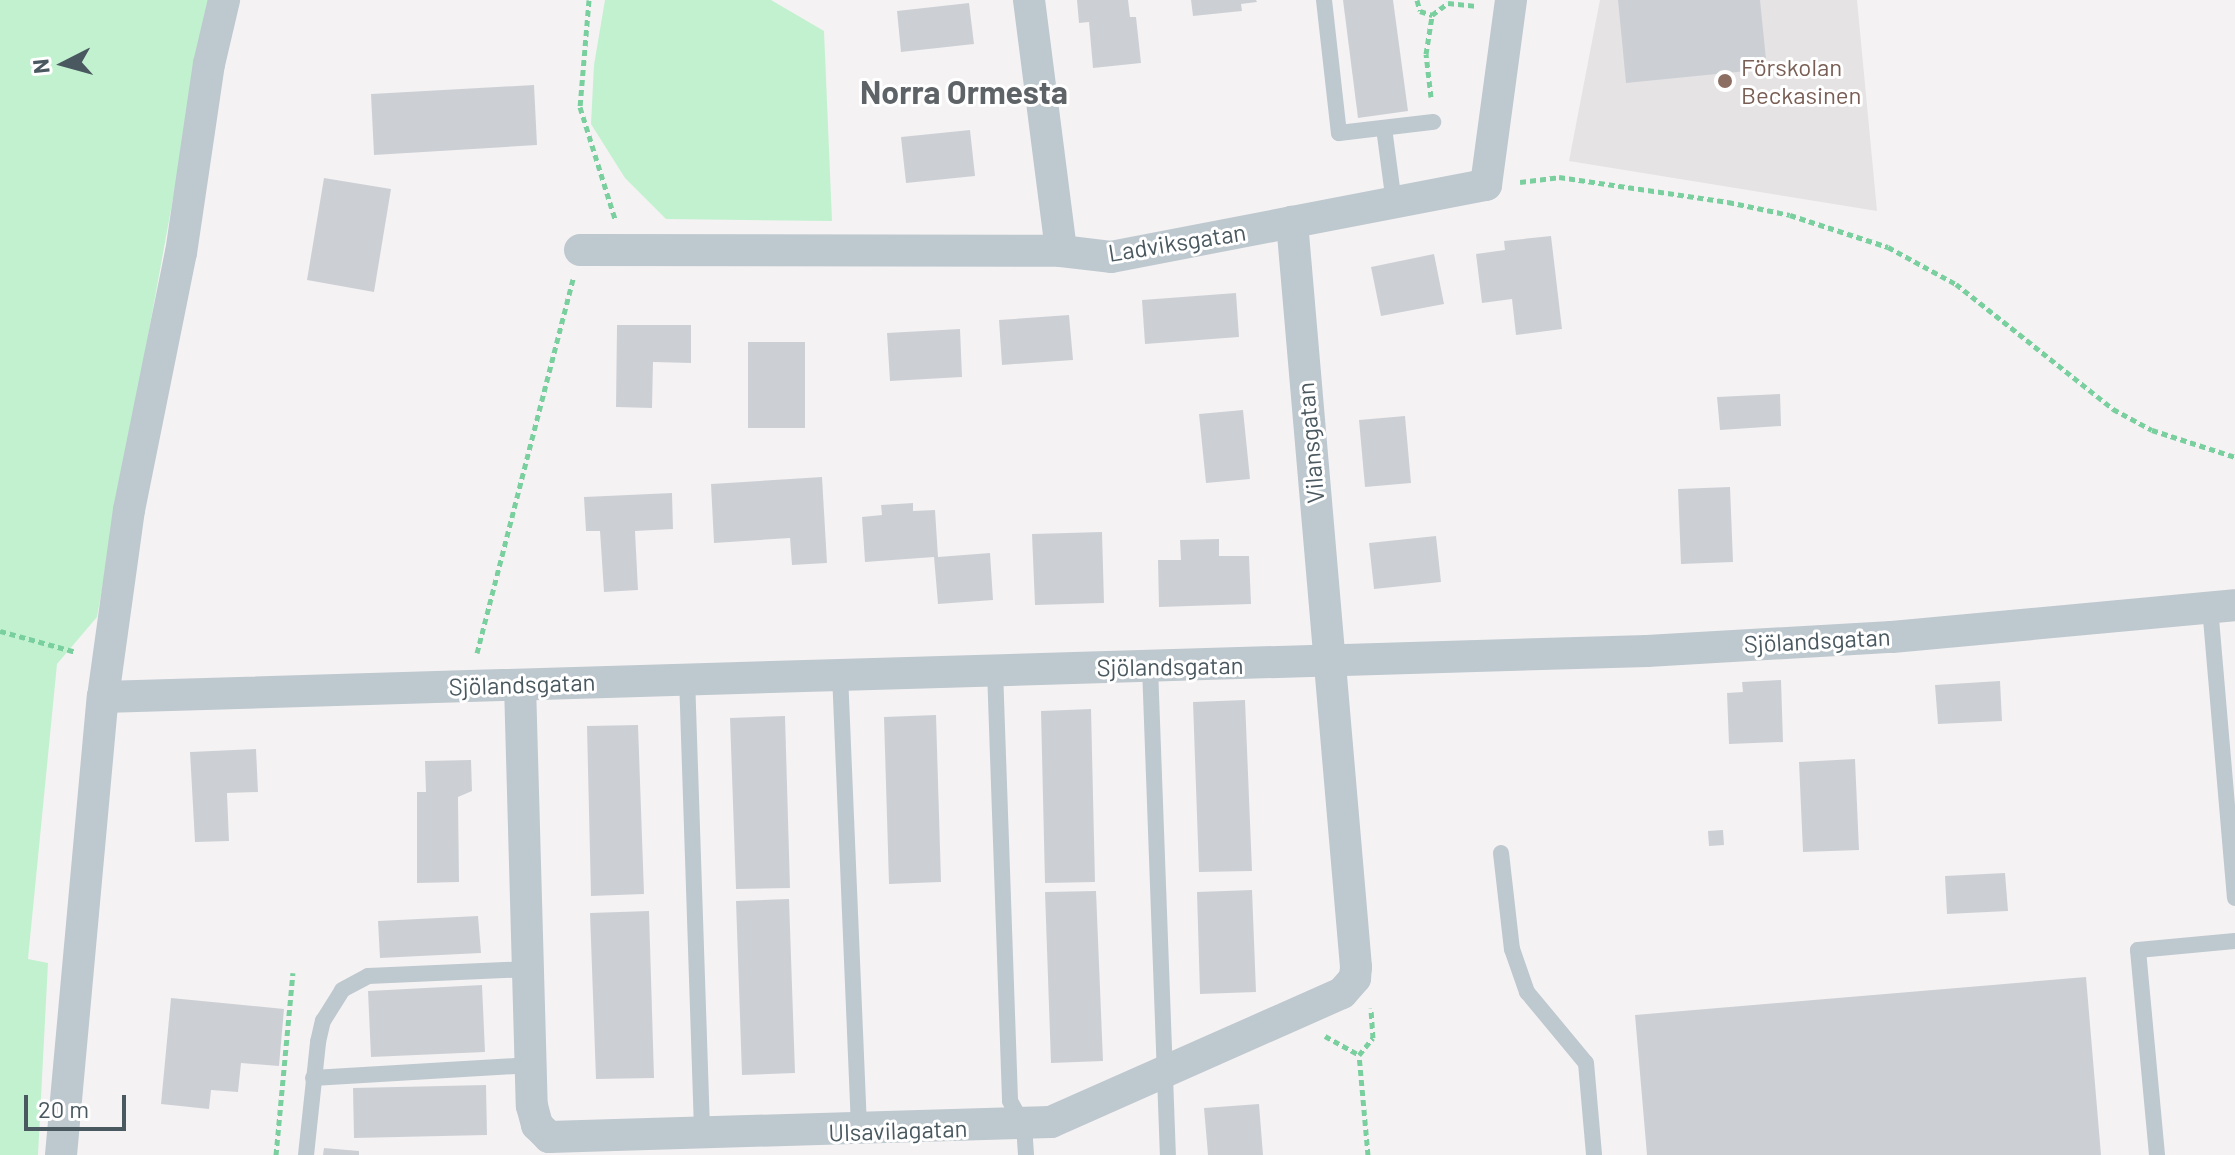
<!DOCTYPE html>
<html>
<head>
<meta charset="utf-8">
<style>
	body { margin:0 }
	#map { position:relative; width:2235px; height:1155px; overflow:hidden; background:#f5f2f3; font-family:Barlow,sans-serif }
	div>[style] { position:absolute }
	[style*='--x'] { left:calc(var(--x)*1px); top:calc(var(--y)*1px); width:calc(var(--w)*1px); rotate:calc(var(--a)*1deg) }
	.education>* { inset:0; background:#e6e3e5 }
	.green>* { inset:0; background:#c2f1d0 }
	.building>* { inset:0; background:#ccd0d5 }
	.path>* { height:5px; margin-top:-2.5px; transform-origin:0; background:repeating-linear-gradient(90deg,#79d09e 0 6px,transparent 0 10px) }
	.lane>* { height:16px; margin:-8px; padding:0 8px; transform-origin:8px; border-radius:8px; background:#bec8cf }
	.street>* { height:32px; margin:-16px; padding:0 16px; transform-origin:16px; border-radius:16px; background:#bec8cf }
	.dots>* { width:22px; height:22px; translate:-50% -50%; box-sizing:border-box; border:4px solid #fff; border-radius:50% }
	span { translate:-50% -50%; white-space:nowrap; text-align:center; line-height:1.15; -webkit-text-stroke:6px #fff; paint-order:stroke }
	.education-label { font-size:24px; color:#785e54 }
	.left { translate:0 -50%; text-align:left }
	.street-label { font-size:24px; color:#4a5860 }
	.district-label { font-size:32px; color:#5e6367; font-weight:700 }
	.north { position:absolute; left:24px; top:24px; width:80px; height:80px; -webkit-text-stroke:6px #fff; paint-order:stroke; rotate:264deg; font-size:22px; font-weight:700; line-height:32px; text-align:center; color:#4a5860 }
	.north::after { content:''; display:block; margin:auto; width:28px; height:36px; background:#4a5860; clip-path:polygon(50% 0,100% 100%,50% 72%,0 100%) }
	.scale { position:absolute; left:24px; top:1095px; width:102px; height:36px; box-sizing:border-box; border:4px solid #4a5860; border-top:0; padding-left:10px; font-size:24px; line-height:28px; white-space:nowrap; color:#4a5860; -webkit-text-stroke:6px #fff; paint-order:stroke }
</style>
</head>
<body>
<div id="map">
	<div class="education">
		<div style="clip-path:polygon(1600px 0,1857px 0,1877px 211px,1569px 161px)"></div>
	</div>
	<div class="green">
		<div style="clip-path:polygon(0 0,209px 0,97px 617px,57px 664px,28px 959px,48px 963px,38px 1155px,0 1155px)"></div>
		<div style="clip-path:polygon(605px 0,771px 0,824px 31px,832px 221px,666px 219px,625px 178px,591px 124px,594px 65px)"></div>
	</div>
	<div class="building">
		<div style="clip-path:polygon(1077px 0,1128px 0,1130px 17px,1136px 17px,1141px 63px,1093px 68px,1089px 22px,1079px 23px)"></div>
		<div style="clip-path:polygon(1191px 0,1256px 0,1257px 2px,1241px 4px,1242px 11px,1193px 16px)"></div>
		<div style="clip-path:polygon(1343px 0,1393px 0,1408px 111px,1358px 118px)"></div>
		<div style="clip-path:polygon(1618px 0,1760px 0,1767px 69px,1626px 83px)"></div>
		<div style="clip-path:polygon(969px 3px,974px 44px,901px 52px,897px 11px)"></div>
		<div style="clip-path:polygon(534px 85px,537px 145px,374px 155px,371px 94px)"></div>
		<div style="clip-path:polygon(970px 130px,975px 176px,906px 183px,901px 137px)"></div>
		<div style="clip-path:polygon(324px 178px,391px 189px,374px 292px,307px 280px)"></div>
		<div style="clip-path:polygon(1551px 236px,1562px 329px,1516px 335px,1512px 299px,1482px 303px,1476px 254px,1505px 250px,1504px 241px)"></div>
		<div style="clip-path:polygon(1434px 254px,1444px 304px,1381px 316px,1371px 267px)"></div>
		<div style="clip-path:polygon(1236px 293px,1239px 337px,1145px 344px,1142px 300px)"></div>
		<div style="clip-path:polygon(1069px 315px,1073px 360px,1002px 365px,999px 320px)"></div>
		<div style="clip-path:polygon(617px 325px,691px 325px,691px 363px,653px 362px,652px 408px,616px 407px)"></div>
		<div style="clip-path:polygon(960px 329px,962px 377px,890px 381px,887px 333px)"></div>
		<div style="clip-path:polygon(748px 342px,805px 342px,805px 428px,748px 428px)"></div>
		<div style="clip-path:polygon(1780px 394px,1781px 426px,1720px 430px,1717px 397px)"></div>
		<div style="clip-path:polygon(1243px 410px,1250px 479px,1206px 483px,1199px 414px)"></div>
		<div style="clip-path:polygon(1405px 416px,1411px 483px,1365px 487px,1359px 420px)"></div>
		<div style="clip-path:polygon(822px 477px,827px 563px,792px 565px,790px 538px,714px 543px,711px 484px)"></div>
		<div style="clip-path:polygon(1730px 487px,1733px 562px,1681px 564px,1678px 489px)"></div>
		<div style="clip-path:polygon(672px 493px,673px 529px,635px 531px,638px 590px,604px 592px,600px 531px,586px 531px,584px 497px)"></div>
		<div style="clip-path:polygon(913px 503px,913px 511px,935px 510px,938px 557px,990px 553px,993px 600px,938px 604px,934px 557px,865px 562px,862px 517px,882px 515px,881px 505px)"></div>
		<div style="clip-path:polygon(1102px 532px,1104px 603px,1035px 605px,1032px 534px)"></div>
		<div style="clip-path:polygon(1436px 536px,1441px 582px,1374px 589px,1369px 543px)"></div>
		<div style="clip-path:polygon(1219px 539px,1219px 556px,1249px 556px,1251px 604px,1159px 607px,1158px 560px,1181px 560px,1180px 540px)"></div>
		<div style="clip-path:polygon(1781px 680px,1783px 742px,1729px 744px,1727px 693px,1743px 692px,1742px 682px)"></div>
		<div style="clip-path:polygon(2000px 681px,2002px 721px,1938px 724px,1935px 685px)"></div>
		<div style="clip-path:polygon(1245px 700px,1252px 871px,1199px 872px,1193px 702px)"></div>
		<div style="clip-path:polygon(1091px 709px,1095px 882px,1045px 883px,1041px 711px)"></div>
		<div style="clip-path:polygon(936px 715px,941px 882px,889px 884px,884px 717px)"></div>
		<div style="clip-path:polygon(785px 716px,790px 888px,736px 889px,730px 718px)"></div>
		<div style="clip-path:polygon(638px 725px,644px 894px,591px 896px,587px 726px)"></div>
		<div style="clip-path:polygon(256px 749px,258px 792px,227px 793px,229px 841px,195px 842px,190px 752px)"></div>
		<div style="clip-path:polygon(1855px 759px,1859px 850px,1803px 852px,1799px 762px)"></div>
		<div style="clip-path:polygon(471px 760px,472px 791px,458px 797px,459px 882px,417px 883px,417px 792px,426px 792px,425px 761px)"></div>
		<div style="clip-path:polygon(1723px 830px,1724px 845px,1709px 846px,1708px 831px)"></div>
		<div style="clip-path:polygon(2005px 873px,2008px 911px,1947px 914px,1945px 876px)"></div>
		<div style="clip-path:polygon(1252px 890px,1256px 992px,1200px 994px,1197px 892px)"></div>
		<div style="clip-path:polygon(1096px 891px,1103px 1061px,1051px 1063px,1045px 892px)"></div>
		<div style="clip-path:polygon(789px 899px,795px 1073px,742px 1075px,736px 901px)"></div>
		<div style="clip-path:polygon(649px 911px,654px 1078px,596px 1079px,590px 913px)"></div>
		<div style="clip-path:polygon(478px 916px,481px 953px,380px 958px,378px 921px)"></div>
		<div style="clip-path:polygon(2086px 977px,2101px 1155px,1647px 1155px,1635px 1015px)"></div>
		<div style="clip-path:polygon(482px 985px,485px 1052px,371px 1057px,368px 991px)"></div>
		<div style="clip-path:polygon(171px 998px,284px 1009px,279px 1066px,241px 1063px,238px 1092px,211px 1090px,209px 1109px,161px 1104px)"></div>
		<div style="clip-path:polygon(486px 1085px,487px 1135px,354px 1138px,353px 1088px)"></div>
		<div style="clip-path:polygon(1259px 1104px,1263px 1155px,1208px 1155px,1204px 1108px)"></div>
		<div style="clip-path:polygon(324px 1148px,359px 1151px,359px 1155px,323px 1155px)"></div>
	</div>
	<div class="path">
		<div style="--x:589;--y:0;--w:107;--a:94.8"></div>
		<div style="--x:580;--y:107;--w:117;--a:72.6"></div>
		<div style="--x:1417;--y:0;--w:11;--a:75"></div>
		<div style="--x:1420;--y:11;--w:13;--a:18"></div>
		<div style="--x:1431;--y:97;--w:43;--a:-96.6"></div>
		<div style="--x:1426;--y:54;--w:39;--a:-81"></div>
		<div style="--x:1432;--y:15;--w:20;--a:-37"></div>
		<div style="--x:1448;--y:3;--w:30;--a:6"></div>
		<div style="--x:1520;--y:182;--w:39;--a:-7"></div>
		<div style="--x:1559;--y:177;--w:171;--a:8.4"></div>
		<div style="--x:1728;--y:202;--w:63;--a:11.8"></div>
		<div style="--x:1790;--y:215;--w:103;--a:18.1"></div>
		<div style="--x:1888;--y:247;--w:77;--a:28.6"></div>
		<div style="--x:1956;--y:284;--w:201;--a:38.5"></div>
		<div style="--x:2113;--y:409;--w:44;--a:28.3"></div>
		<div style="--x:2152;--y:430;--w:87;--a:18"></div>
		<div style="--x:0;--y:631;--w:79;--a:15.4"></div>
		<div style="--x:477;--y:653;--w:386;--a:-75.6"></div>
		<div style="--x:1325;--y:1036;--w:39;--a:29"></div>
		<div style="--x:276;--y:1155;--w:183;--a:-84.7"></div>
		<div style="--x:1368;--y:1155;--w:100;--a:-95.1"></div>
		<div style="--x:1359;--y:1055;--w:22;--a:-51"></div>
		<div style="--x:1373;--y:1038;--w:30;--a:-94"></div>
	</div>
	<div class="lane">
		<div style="--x:1324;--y:0;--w:134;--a:83.6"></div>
		<div style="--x:1339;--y:133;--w:95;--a:-6.7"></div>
		<div style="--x:1384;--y:128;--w:76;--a:82.4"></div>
		<div style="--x:2210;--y:607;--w:292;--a:85.1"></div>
		<div style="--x:1150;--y:667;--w:488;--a:87.9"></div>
		<div style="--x:995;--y:670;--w:431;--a:88"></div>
		<div style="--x:1010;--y:1101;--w:29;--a:61"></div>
		<div style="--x:1024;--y:1126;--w:29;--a:86"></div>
		<div style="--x:840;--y:674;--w:457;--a:87.6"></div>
		<div style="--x:687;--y:677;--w:458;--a:88.1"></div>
		<div style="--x:1501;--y:853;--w:97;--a:83.5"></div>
		<div style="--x:1512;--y:949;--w:46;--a:70.8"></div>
		<div style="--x:1527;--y:992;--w:92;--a:50.3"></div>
		<div style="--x:1586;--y:1063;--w:92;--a:85"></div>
		<div style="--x:313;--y:1078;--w:218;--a:-3.4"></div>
		<div style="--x:306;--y:1155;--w:114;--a:-83.9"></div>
		<div style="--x:318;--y:1042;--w:22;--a:-77"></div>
		<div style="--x:323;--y:1021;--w:36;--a:-58"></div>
		<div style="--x:342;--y:990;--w:30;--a:-28"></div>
		<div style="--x:368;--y:976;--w:160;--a:-2.5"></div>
		<div style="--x:2157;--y:1155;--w:206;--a:-95.3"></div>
		<div style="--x:2138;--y:950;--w:97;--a:-5.3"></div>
	</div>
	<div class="street">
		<div style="--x:1029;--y:0;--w:253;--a:82.7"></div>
		<div style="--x:580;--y:250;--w:481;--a:0.1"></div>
		<div style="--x:1061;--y:251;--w:50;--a:6.8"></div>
		<div style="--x:1111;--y:257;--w:382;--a:-10.9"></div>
		<div style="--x:1486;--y:185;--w:187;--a:-82.3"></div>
		<div style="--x:520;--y:685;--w:421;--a:88.4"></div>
		<div style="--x:532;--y:1106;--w:20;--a:75"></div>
		<div style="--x:537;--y:1125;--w:17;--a:45"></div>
		<div style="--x:549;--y:1137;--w:502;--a:-1.71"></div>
		<div style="--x:1051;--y:1122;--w:318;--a:-23.9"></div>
		<div style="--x:1342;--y:993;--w:20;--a:-49"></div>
		<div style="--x:1355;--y:978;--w:11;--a:-85"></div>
		<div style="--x:1356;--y:967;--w:748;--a:-94.91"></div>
		<div style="--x:103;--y:697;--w:1545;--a:-1.71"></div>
		<div style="--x:1647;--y:651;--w:245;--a:-3.3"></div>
		<div style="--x:1892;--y:637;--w:344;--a:-5.3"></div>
		<div style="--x:61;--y:1155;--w:460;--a:-84.8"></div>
		<div style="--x:103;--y:697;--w:189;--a:-82.1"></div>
		<div style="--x:129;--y:510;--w:262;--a:-78.6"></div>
		<div style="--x:181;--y:253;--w:191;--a:-81.6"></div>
		<div style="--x:209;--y:64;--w:66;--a:-76.8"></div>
	</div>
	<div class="dots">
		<div style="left:1725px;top:81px;background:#8d6e63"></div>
	</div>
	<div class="education-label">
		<span class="left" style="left:1741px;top:81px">Förskolan<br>Beckasinen</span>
	</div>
	<div class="street-label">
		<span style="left:1177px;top:242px;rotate:-9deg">Ladviksgatan</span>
		<span style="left:1310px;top:443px;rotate:-95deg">Vilansgatan</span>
		<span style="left:1817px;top:640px;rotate:-3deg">Sjölandsgatan</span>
		<span style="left:1170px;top:666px;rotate:-1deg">Sjölandsgatan</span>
		<span style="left:522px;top:684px;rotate:-2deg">Sjölandsgatan</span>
		<span style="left:898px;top:1130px;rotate:-2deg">Ulsavilagatan</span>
	</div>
	<div class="district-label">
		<span style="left:964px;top:91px">Norra Ormesta</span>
	</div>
	<div class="north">N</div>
	<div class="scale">20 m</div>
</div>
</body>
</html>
